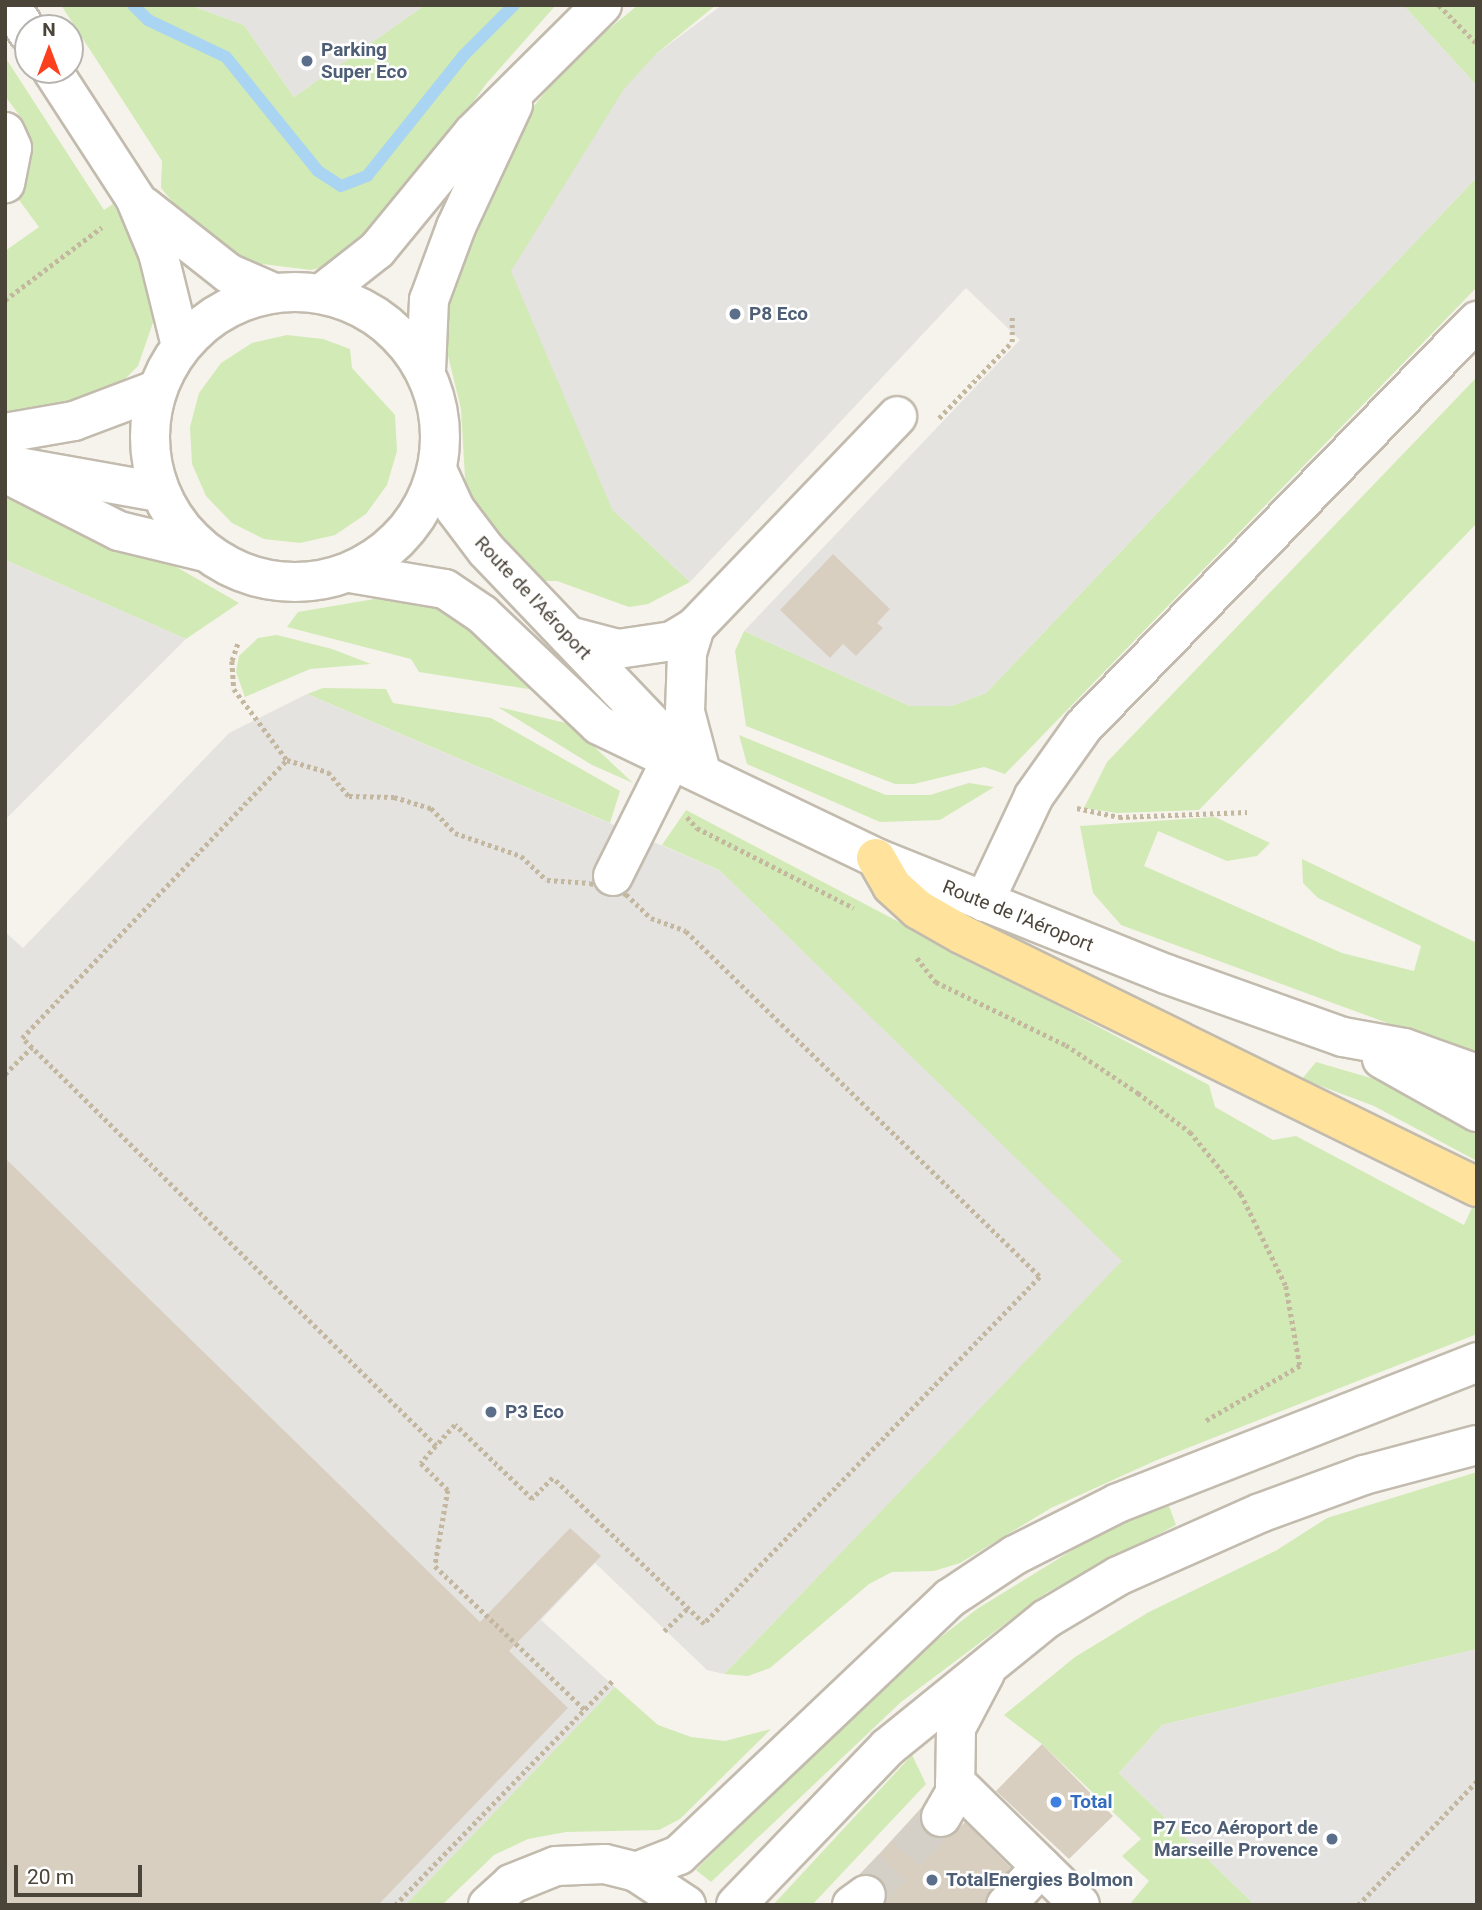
<!DOCTYPE html>
<html>
<head>
<meta charset="utf-8">
<style>
	body { margin:0 }
	#map { position:relative; width:1482px; height:1910px; overflow:hidden; background:#f6f3ec; font-family:Roboto,sans-serif }
	div>[style] { position:absolute }
	[style*='--x'] { left:calc(var(--x)*1px); top:calc(var(--y)*1px); width:calc(var(--w)*1px); rotate:calc(var(--a)*1deg) }
	.green>* { inset:0; background:#d2eab5 }
	.parking>* { inset:0; background:#e5e3e0 }
	.stream>* { height:12px; margin:-6px; padding:0 6px; transform-origin:6px; border-radius:6px; background:#a9d4f2 }
	.building>* { inset:0; background:#d8cfc1 }
	.minor-tunnel>* { height:38px; margin-top:-19px; transform-origin:0; background:repeating-linear-gradient(90deg,#d4d0c8 0 38px,transparent 0 57px) }
	.path>* { height:4.5px; margin-top:-2.25px; transform-origin:0; background:repeating-linear-gradient(90deg,#c4b79f 0 3.5px,transparent 0 7px) }
	.roads { filter:drop-shadow(2px 0 #c2bbae) drop-shadow(-2px 0 #c2bbae) drop-shadow(0 2px #c2bbae) drop-shadow(0 -2px #c2bbae) }
	.minor>* { height:38px; margin:-19px; padding:0 19px; transform-origin:19px; border-radius:19px; background:#fff }
	.minor>.ring { margin:-19px; padding:0; box-sizing:content-box; background:none; border:38px solid #fff; border-radius:50% }
	.major>* { height:38px; margin:-19px; padding:0 19px; transform-origin:19px; border-radius:19px; background:#ffe39c }
	.dots>* { width:19px; height:19px; translate:-50% -50%; box-sizing:border-box; border:4px solid #fff; border-radius:50% }
	span { translate:-50% -50%; white-space:nowrap; text-align:center; line-height:1.15; -webkit-text-stroke:5px #fff; paint-order:stroke }
	.service-label { font-size:19px; color:#4e5e75; font-weight:700 }
	.left { translate:0 -50%; text-align:left }
	.right { translate:-100% -50%; text-align:right }
	.street-label { font-size:19px; color:#4b4439 }
	.shop-label { font-size:19px; color:#366cbe; font-weight:700 }
	.frame { position:absolute; inset:0; border:7px solid #4b4439; pointer-events:none }
	.north { position:absolute; left:14px; top:14px; width:70px; height:70px; box-sizing:border-box; background:#fff; border:2px solid #b7b4b0; border-radius:50%; rotate:0deg; font-size:19px; font-weight:700; line-height:28px; text-align:center; color:#4b4439 }
	.north::after { content:''; display:block; margin:auto; width:24px; height:32px; background:#fc3f1d; clip-path:polygon(50% 0,100% 100%,50% 72%,0 100%) }
	.scale { position:absolute; left:14px; top:1865px; width:128px; height:32px; box-sizing:border-box; border:4px solid #4b4439; border-top:0; padding-left:9px; font-size:21px; line-height:24px; white-space:nowrap; color:#4b4439; -webkit-text-stroke:5px #fff; paint-order:stroke }
</style>
</head>
<body>
<div id="map">
	<div class="green">
		<div style="clip-path:polygon(61px 5px,190px 5px,244px 25px,294px 97px,425px 5px,556px 5px,486px 84px,391px 218px,336px 264px,311px 270px,246px 262px,215px 246px,190px 223px,161px 188px,162px 161px)"></div>
		<div style="clip-path:polygon(638px 5px,716px 5px,656px 54px,612px 509px,690px 582px,648px 604px,629px 607px,557px 581px,542px 581px,488px 532px,466px 494px,461px 409px,442px 331px,448px 281px,530px 111px,571px 60px)"></div>
		<div style="clip-path:polygon(1403px 5px,1477px 5px,1477px 86px)"></div>
		<div style="clip-path:polygon(5px 57px,104px 210px,113px 204px,139px 250px,156px 314px,138px 366px,114px 390px,88px 402px,5px 415px,5px 251px,39px 227px,16px 196px,30px 165px,29px 145px,25px 123px,5px 96px)"></div>
		<div style="clip-path:polygon(1477px 177px,1477px 287px,1005px 774px,984px 767px,914px 784px,895px 784px,746px 726px,735px 651px,744px 631px,910px 706px,951px 706px,986px 693px)"></div>
		<div style="clip-path:polygon(287px 335px,323px 339px,350px 349px,352px 368px,395px 415px,397px 451px,387px 485px,366px 514px,335px 535px,300px 543px,264px 539px,232px 523px,206px 496px,192px 464px,190px 427px,199px 393px,221px 363px,252px 343px)"></div>
		<div style="clip-path:polygon(1477px 377px,1477px 523px,1199px 810px,1117px 813px,1084px 808px,1107px 762px)"></div>
		<div style="clip-path:polygon(5px 484px,173px 565px,239px 603px,186px 639px,5px 560px)"></div>
		<div style="clip-path:polygon(392px 596px,426px 601px,459px 616px,541px 691px,419px 672px,411px 659px,287px 627px,298px 612px)"></div>
		<div style="clip-path:polygon(277px 635px,332px 649px,371px 664px,310px 669px,245px 697px,236px 672px,239px 656px,258px 638px)"></div>
		<div style="clip-path:polygon(323px 688px,386px 689px,393px 703px,491px 718px,620px 791px,610px 823px,307px 694px)"></div>
		<div style="clip-path:polygon(498px 707px,570px 724px,633px 783px,592px 765px)"></div>
		<div style="clip-path:polygon(739px 735px,886px 795px,930px 795px,969px 783px,994px 787px,940px 820px,880px 822px,747px 764px)"></div>
		<div style="clip-path:polygon(686px 810px,1209px 1085px,1215px 1107px,1273px 1140px,1296px 1136px,1464px 1225px,1477px 1197px,1477px 1334px,1157px 1460px,1051px 1508px,960px 1563px,934px 1571px,892px 1572px,869px 1584px,770px 1668px,748px 1676px,724px 1674px,1121px 1261px,719px 870px,662px 845px)"></div>
		<div style="clip-path:polygon(1215px 817px,1270px 843px,1257px 856px,1227px 861px,1158px 831px,1144px 866px,1342px 953px,1414px 971px,1421px 946px,1318px 898px,1303px 883px,1302px 859px,1477px 943px,1477px 1056px,1121px 925px,1093px 893px,1080px 826px)"></div>
		<div style="clip-path:polygon(1316px 1062px,1381px 1081px,1427px 1103px,1477px 1135px,1477px 1161px,1374px 1106px,1302px 1079px)"></div>
		<div style="clip-path:polygon(1477px 1472px,1477px 1649px,1162px 1725px,1119px 1773px,1255px 1905px,1129px 1905px,1149px 1881px,1122px 1856px,1141px 1839px,1042px 1744px,1004px 1715px,1075px 1657px,1149px 1612px,1277px 1550px,1327px 1518px)"></div>
		<div style="clip-path:polygon(1169px 1506px,1176px 1525px,1046px 1593px,901px 1702px,711px 1882px,696px 1870px,884px 1681px,977px 1609px,1105px 1530px)"></div>
		<div style="clip-path:polygon(615px 1687px,658px 1725px,691px 1737px,725px 1741px,771px 1729px,680px 1819px,659px 1830px,566px 1832px,528px 1839px,494px 1855px,442px 1905px,405px 1905px)"></div>
		<div style="clip-path:polygon(912px 1755px,926px 1784px,812px 1905px,773px 1905px)"></div>
	</div>
	<div class="parking">
		<div style="clip-path:polygon(190px 5px,425px 5px,294px 97px,244px 25px)"></div>
		<div style="clip-path:polygon(722px 5px,1403px 5px,1477px 86px,1477px 177px,986px 693px,951px 706px,910px 706px,744px 631px,1020px 340px,966px 288px,690px 582px,612px 509px,511px 271px,624px 89px,656px 54px)"></div>
		<div style="clip-path:polygon(5px 560px,186px 639px,5px 820px)"></div>
		<div style="clip-path:polygon(307px 694px,719px 870px,1122px 1261px,724px 1674px,707px 1670px,595px 1563px,541px 1620px,615px 1687px,405px 1905px,5px 1905px,5px 932px,23px 948px,229px 733px)"></div>
		<div style="clip-path:polygon(1477px 1649px,1477px 1905px,1255px 1905px,1119px 1773px,1162px 1725px)"></div>
	</div>
	<div class="stream">
		<div style="--x:133;--y:5;--w:21;--a:45"></div>
		<div style="--x:148;--y:20;--w:86;--a:25.4"></div>
		<div style="--x:226;--y:57;--w:146;--a:51.1"></div>
		<div style="--x:318;--y:171;--w:27;--a:33"></div>
		<div style="--x:341;--y:186;--w:28;--a:-21"></div>
		<div style="--x:367;--y:176;--w:155;--a:-51.3"></div>
		<div style="--x:464;--y:55;--w:71;--a:-45"></div>
	</div>
	<div class="building">
		<div style="clip-path:polygon(833px 554px,890px 609px,877px 623px,883px 628px,856px 656px,843px 644px,830px 658px,780px 610px)"></div>
		<div style="clip-path:polygon(5px 1158px,480px 1622px,570px 1528px,601px 1556px,509px 1651px,568px 1708px,378px 1905px,5px 1905px)"></div>
		<div style="clip-path:polygon(1042px 1744px,1113px 1816px,1069px 1859px,996px 1791px)"></div>
		<div style="clip-path:polygon(922px 1807px,919px 1818px,929px 1835px,951px 1836px,965px 1822px,1011px 1868px,983px 1905px,885px 1905px,883px 1882px,860px 1875px)"></div>
	</div>
	<div class="minor-tunnel">
		<div style="--x:866;--y:1895;--w:108;--a:-46.1"></div>
	</div>
	<div class="path">
		<div style="--x:1439;--y:5;--w:54;--a:45.7"></div>
		<div style="--x:5;--y:300;--w:121;--a:-37"></div>
		<div style="--x:939;--y:418;--w:105;--a:-46.2"></div>
		<div style="--x:1012;--y:342;--w:27;--a:-90"></div>
		<div style="--x:238;--y:644;--w:18;--a:109"></div>
		<div style="--x:232;--y:661;--w:28;--a:86"></div>
		<div style="--x:234;--y:689;--w:89;--a:53.3"></div>
		<div style="--x:287;--y:760;--w:43;--a:16.3"></div>
		<div style="--x:328;--y:772;--w:32;--a:49"></div>
		<div style="--x:349;--y:796;--w:45;--a:1.3"></div>
		<div style="--x:394;--y:797;--w:39;--a:17"></div>
		<div style="--x:431;--y:808;--w:35;--a:46"></div>
		<div style="--x:455;--y:833;--w:70;--a:19.2"></div>
		<div style="--x:521;--y:856;--w:35;--a:43"></div>
		<div style="--x:547;--y:880;--w:43;--a:4"></div>
		<div style="--x:590;--y:883;--w:38;--a:17"></div>
		<div style="--x:626;--y:894;--w:35;--a:44"></div>
		<div style="--x:651;--y:918;--w:37;--a:20"></div>
		<div style="--x:686;--y:931;--w:495;--a:44.3"></div>
		<div style="--x:1040;--y:1277;--w:483;--a:134.1"></div>
		<div style="--x:704;--y:1624;--w:210;--a:-136"></div>
		<div style="--x:553;--y:1478;--w:30;--a:135"></div>
		<div style="--x:532;--y:1499;--w:107;--a:-136.1"></div>
		<div style="--x:455;--y:1425;--w:28;--a:132"></div>
		<div style="--x:436;--y:1446;--w:581;--a:-135.42"></div>
		<div style="--x:22;--y:1038;--w:384;--a:-46.4"></div>
		<div style="--x:1077;--y:808;--w:43;--a:12.1"></div>
		<div style="--x:1119;--y:817;--w:128;--a:-2.2"></div>
		<div style="--x:687;--y:817;--w:15;--a:48"></div>
		<div style="--x:697;--y:828;--w:176;--a:27"></div>
		<div style="--x:917;--y:958;--w:31;--a:52"></div>
		<div style="--x:936;--y:982;--w:144;--a:25.9"></div>
		<div style="--x:1066;--y:1045;--w:87;--a:33.7"></div>
		<div style="--x:1138;--y:1093;--w:65;--a:36.9"></div>
		<div style="--x:1190;--y:1132;--w:80;--a:50.6"></div>
		<div style="--x:1241;--y:1194;--w:102;--a:63.9"></div>
		<div style="--x:1286;--y:1286;--w:81;--a:80.1"></div>
		<div style="--x:1300;--y:1366;--w:111;--a:149.7"></div>
		<div style="--x:5;--y:1074;--w:38;--a:-45"></div>
		<div style="--x:436;--y:1446;--w:23;--a:131"></div>
		<div style="--x:421;--y:1463;--w:38;--a:45"></div>
		<div style="--x:448;--y:1490;--w:77;--a:99.7"></div>
		<div style="--x:435;--y:1566;--w:207;--a:43.8"></div>
		<div style="--x:664;--y:1631;--w:32;--a:-44"></div>
		<div style="--x:395;--y:1905;--w:313;--a:-45.9"></div>
		<div style="--x:1358;--y:1905;--w:172;--a:-46.2"></div>
	</div>
	<div class="roads">
		<div class="minor">
			<div style="--x:10;--y:5;--w:33;--a:57"></div>
			<div style="--x:52;--y:70;--w:153;--a:57"></div>
			<div style="--x:135;--y:198;--w:60;--a:67.3"></div>
			<div style="--x:158;--y:253;--w:96;--a:76.1"></div>
			<div style="--x:5;--y:132;--w:17;--a:66"></div>
			<div style="--x:12;--y:148;--w:36;--a:101"></div>
			<div style="--x:143;--y:206;--w:108;--a:38.2"></div>
			<div style="--x:228;--y:273;--w:50;--a:23.5"></div>
			<div class="ring" style="left:150px;top:292px;width:252px;height:252px"></div>
			<div style="--x:321;--y:294;--w:71;--a:-38.2"></div>
			<div style="--x:377;--y:250;--w:151;--a:-50.6"></div>
			<div style="--x:473;--y:133;--w:182;--a:-44.8"></div>
			<div style="--x:426;--y:371;--w:71;--a:-87.6"></div>
			<div style="--x:429;--y:300;--w:78;--a:-69.7"></div>
			<div style="--x:456;--y:227;--w:135;--a:-65"></div>
			<div style="--x:5;--y:433;--w:70;--a:-9.9"></div>
			<div style="--x:74;--y:421;--w:88;--a:-20.7"></div>
			<div style="--x:7;--y:465;--w:154;--a:10.1"></div>
			<div style="--x:438;--y:472;--w:41;--a:65.3"></div>
			<div style="--x:455;--y:509;--w:51;--a:52.9"></div>
			<div style="--x:486;--y:550;--w:284;--a:46.3"></div>
			<div style="--x:5;--y:473;--w:128;--a:27"></div>
			<div style="--x:119;--y:531;--w:89;--a:13.7"></div>
			<div style="--x:350;--y:573;--w:96;--a:9.6"></div>
			<div style="--x:445;--y:589;--w:45;--a:34"></div>
			<div style="--x:482;--y:614;--w:161;--a:43.5"></div>
			<div style="--x:599;--y:725;--w:307;--a:25.6"></div>
			<div style="--x:876;--y:858;--w:312;--a:21.8"></div>
			<div style="--x:1166;--y:974;--w:188;--a:19.6"></div>
			<div style="--x:1343;--y:1037;--w:62;--a:10.2"></div>
			<div style="--x:1404;--y:1048;--w:77;--a:19.6"></div>
			<div style="--x:695;--y:627;--w:28;--a:107"></div>
			<div style="--x:687;--y:654;--w:58;--a:92"></div>
			<div style="--x:685;--y:712;--w:62;--a:75.1"></div>
			<div style="--x:568;--y:636;--w:52;--a:14.6"></div>
			<div style="--x:618;--y:649;--w:55;--a:-8.4"></div>
			<div style="--x:672;--y:641;--w:27;--a:-31"></div>
			<div style="--x:695;--y:627;--w:292;--a:-46.2"></div>
			<div style="--x:613;--y:876;--w:130;--a:-63.4"></div>
			<div style="--x:984;--y:902;--w:117;--a:-64.7"></div>
			<div style="--x:1034;--y:796;--w:85;--a:-54.6"></div>
			<div style="--x:1083;--y:727;--w:566;--a:-45.86"></div>
			<div style="--x:1382;--y:1059;--w:109;--a:29.2"></div>
			<div style="--x:955;--y:1782;--w:175;--a:44.5"></div>
			<div style="--x:941;--y:1817;--w:28;--a:-60"></div>
			<div style="--x:955;--y:1793;--w:65;--a:-89.1"></div>
			<div style="--x:956;--y:1728;--w:62;--a:-62.2"></div>
			<div style="--x:636;--y:1872;--w:46;--a:-21.6"></div>
			<div style="--x:679;--y:1855;--w:373;--a:-43.5"></div>
			<div style="--x:950;--y:1598;--w:78;--a:-33.5"></div>
			<div style="--x:1015;--y:1555;--w:115;--a:-26.8"></div>
			<div style="--x:1118;--y:1503;--w:386;--a:-21.4"></div>
			<div style="--x:488;--y:1905;--w:31;--a:-42"></div>
			<div style="--x:511;--y:1884;--w:48;--a:-21.8"></div>
			<div style="--x:556;--y:1866;--w:49;--a:-2.3"></div>
			<div style="--x:605;--y:1864;--w:32;--a:14"></div>
			<div style="--x:636;--y:1872;--w:60;--a:33.4"></div>
			<div style="--x:736;--y:1905;--w:219;--a:-46.1"></div>
			<div style="--x:888;--y:1747;--w:203;--a:-39"></div>
			<div style="--x:1046;--y:1619;--w:84;--a:-30.8"></div>
			<div style="--x:1118;--y:1576;--w:155;--a:-23.9"></div>
			<div style="--x:1260;--y:1513;--w:111;--a:-20.1"></div>
			<div style="--x:1364;--y:1475;--w:117;--a:-14.9"></div>
			<div style="--x:852;--y:1905;--w:17;--a:-36"></div>
			<div style="--x:1006;--y:1905;--w:52;--a:-47.4"></div>
		</div>
		<div class="major">
			<div style="--x:876;--y:858;--w:32;--a:60"></div>
			<div style="--x:892;--y:886;--w:36;--a:42"></div>
			<div style="--x:919;--y:910;--w:48;--a:29.7"></div>
			<div style="--x:961;--y:934;--w:575;--a:26.12"></div>
		</div>
	</div>
	<div class="dots">
		<div style="left:307px;top:61px;background:#5c6f8a"></div>
		<div style="left:735px;top:314px;background:#5c6f8a"></div>
		<div style="left:491px;top:1412px;background:#5c6f8a"></div>
		<div style="left:1056px;top:1802px;background:#3f7fe0"></div>
		<div style="left:1332px;top:1839px;background:#5c6f8a"></div>
		<div style="left:932px;top:1880px;background:#5c6f8a"></div>
	</div>
	<div class="service-label">
		<span class="left" style="left:321px;top:61px">Parking<br>Super Eco</span>
		<span class="left" style="left:749px;top:314px">P8 Eco</span>
		<span class="left" style="left:505px;top:1412px">P3 Eco</span>
		<span class="right" style="left:1318px;top:1839px">P7 Eco Aéroport de<br>Marseille Provence</span>
		<span class="left" style="left:946px;top:1880px">TotalEnergies Bolmon</span>
	</div>
	<div class="street-label">
		<span style="left:533px;top:598px;rotate:47deg">Route de l'Aéroport</span>
		<span style="left:1018px;top:916px;rotate:22deg">Route de l'Aéroport</span>
	</div>
	<div class="shop-label">
		<span class="left" style="left:1070px;top:1802px">Total</span>
	</div>
	<div class="frame"></div>
	<div class="north">N</div>
	<div class="scale">20 m</div>
</div>
</body>
</html>
